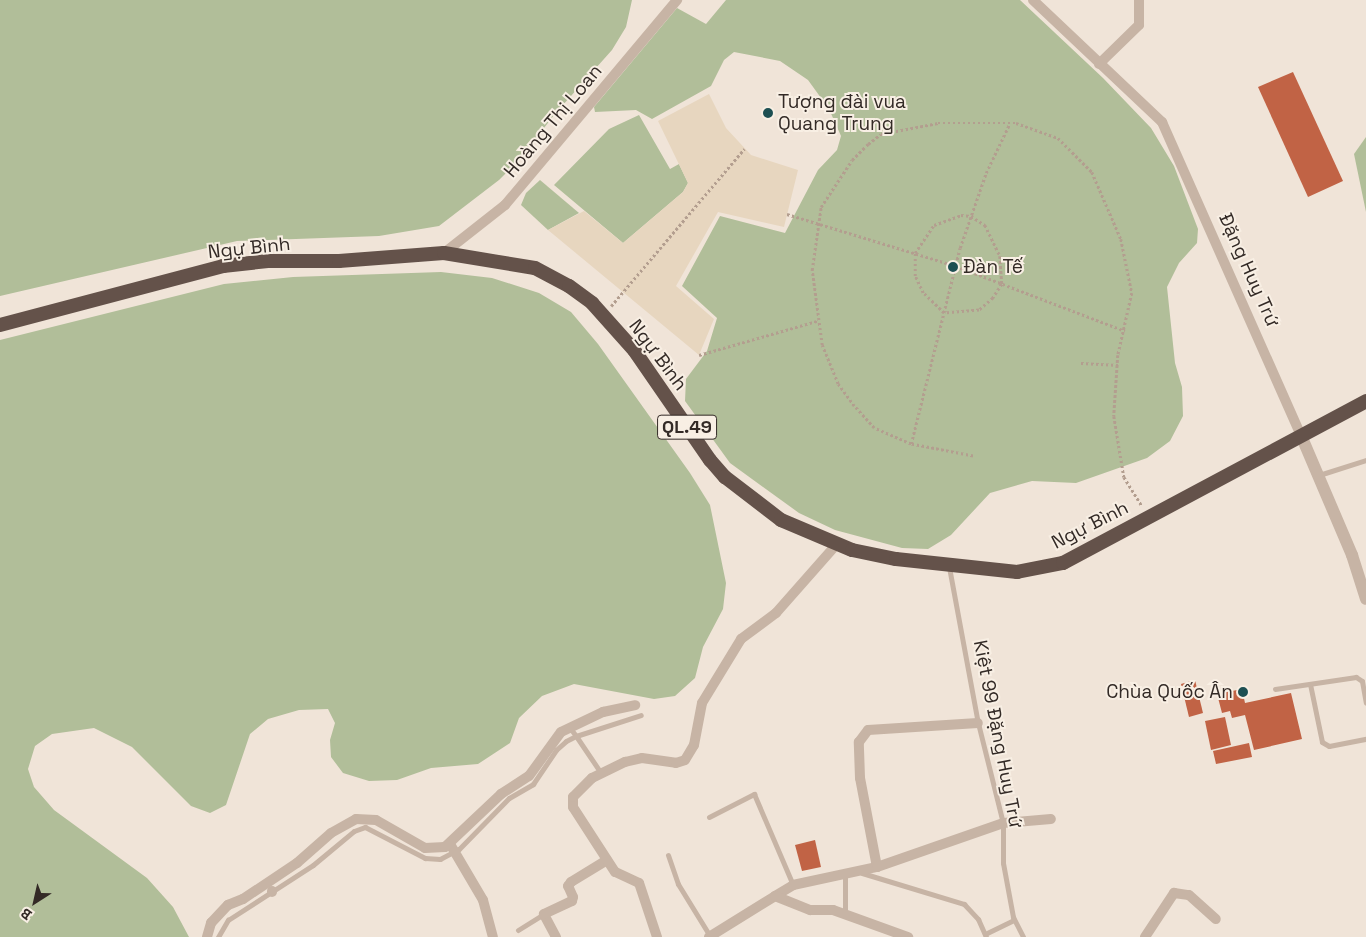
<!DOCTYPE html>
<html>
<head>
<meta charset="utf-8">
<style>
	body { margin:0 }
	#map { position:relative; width:1366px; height:937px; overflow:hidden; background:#f0e4d8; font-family:"Space Grotesk",sans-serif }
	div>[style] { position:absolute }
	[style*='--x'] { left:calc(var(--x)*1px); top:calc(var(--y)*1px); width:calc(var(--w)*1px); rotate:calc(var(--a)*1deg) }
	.green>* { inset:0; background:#b1be99 }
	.plaza>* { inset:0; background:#e7d6bf }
	.building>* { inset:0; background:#c16345 }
	.path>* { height:2.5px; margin-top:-1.25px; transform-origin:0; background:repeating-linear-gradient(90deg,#b39e8f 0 2.5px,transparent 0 5px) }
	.service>* { height:5px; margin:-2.5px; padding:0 2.5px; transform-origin:2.5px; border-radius:2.5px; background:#c7b4a5 }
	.minor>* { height:10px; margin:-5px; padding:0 5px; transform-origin:5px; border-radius:5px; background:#c7b4a5 }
	.tertiary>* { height:12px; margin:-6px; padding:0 6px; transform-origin:6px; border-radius:6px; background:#c7b4a5 }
	.trunk>* { height:14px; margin:-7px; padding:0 7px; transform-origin:7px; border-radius:7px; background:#64524a }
	.dots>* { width:14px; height:14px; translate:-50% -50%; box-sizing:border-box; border:2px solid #f8efe4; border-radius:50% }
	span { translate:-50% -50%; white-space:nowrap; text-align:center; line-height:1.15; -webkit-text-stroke:4px #f8efe4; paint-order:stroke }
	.shield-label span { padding:1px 4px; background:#f8efe4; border:1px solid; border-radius:4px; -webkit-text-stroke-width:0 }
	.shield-label { font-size:18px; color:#332a26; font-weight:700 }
	.poi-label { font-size:19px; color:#332a26 }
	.left { translate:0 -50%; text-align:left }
	.right { translate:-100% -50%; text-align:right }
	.street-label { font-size:19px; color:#332a26 }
	.north { position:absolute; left:10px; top:877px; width:50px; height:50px; -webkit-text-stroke:4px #f8efe4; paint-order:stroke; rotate:215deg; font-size:14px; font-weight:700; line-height:20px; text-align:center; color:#332a26 }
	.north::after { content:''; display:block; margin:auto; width:18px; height:22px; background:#332a26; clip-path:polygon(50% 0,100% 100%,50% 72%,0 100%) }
</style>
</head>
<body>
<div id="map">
	<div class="green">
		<div style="clip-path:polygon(0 0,632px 0,626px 27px,612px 50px,554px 115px,521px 158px,499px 180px,439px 226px,379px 236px,237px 241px,0 296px)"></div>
		<div style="clip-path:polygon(726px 0,1020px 0,1103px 78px,1151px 128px,1174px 166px,1198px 229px,1197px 243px,1179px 263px,1167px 287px,1175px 363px,1182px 387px,1183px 416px,1170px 441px,1147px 458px,1076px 483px,1032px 481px,990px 493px,951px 535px,928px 549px,902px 548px,835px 530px,799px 513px,730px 463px,685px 401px,686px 379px,707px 351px,717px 318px,682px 286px,720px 216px,785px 233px,818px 170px,837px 150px,841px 136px,829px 109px,808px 80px,780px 61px,734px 52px,724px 60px,711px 86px,652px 119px,636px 110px,595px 112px,594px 107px,677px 8px,706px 24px)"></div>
		<div style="clip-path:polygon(639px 115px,670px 169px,679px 164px,688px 183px,683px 192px,623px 243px,554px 185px,609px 129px)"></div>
		<div style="clip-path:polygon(1366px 137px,1366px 212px,1354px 154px)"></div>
		<div style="clip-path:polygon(540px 180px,579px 213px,548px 230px,521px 205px,526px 193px)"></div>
		<div style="clip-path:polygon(441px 272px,492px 278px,539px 293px,571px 312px,598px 344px,690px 473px,710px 505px,726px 583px,723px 609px,703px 647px,695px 678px,675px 696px,654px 699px,574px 684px,542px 696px,519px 718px,510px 743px,478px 764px,431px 768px,397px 780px,369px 781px,343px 773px,331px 757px,330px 740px,335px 723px,328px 709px,299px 710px,268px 719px,250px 734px,226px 805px,210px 813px,191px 806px,132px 747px,94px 728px,52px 734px,35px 746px,28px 769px,34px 787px,54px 810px,147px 878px,173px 907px,189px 937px,0 937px,0 340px,224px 284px,293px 277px)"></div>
	</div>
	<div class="plaza">
		<div style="clip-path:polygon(709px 94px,726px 128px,751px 155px,798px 170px,784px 227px,718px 212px,676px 286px,714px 319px,699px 355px,548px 230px,584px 211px,623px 243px,683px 192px,688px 183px,658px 121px)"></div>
	</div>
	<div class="building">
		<div style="clip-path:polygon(1293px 72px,1343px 181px,1308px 197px,1258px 87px)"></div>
		<div style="clip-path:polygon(1195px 680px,1203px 713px,1189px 717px,1181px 684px)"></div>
		<div style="clip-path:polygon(1242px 689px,1245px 703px,1291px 693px,1302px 739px,1254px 750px,1245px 715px,1232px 718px,1230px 711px,1222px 713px,1217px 694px)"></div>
		<div style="clip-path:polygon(1225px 717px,1231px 745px,1211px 750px,1205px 721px)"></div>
		<div style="clip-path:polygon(1249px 743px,1252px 757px,1216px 764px,1213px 751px)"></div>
		<div style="clip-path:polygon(815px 840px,821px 867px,802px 871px,795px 845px)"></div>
	</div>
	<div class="path">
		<div style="--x:787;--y:214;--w:177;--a:17.1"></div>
		<div style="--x:956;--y:266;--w:181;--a:21"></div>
		<div style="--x:961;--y:215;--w:10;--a:6"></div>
		<div style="--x:971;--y:216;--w:17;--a:33"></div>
		<div style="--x:985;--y:225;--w:34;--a:64"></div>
		<div style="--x:1000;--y:256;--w:28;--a:86"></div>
		<div style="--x:1002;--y:284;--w:17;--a:123"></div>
		<div style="--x:993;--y:298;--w:18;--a:139"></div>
		<div style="--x:979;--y:310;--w:35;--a:175"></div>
		<div style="--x:944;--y:313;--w:29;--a:-136"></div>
		<div style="--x:923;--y:293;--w:19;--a:-115"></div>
		<div style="--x:915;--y:276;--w:23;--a:-90"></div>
		<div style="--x:915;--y:253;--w:34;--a:-56"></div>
		<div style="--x:934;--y:225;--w:29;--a:-20"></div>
		<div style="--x:611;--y:306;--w:206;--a:-49.7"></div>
		<div style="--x:699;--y:355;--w:123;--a:-16.1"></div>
		<div style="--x:1081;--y:363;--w:37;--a:3"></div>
		<div style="--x:911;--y:444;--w:202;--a:-76"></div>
		<div style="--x:960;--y:248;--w:79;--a:-70.9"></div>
		<div style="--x:986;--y:173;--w:55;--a:-64.4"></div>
		<div style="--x:973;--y:456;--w:63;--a:-169"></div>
		<div style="--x:911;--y:444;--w:40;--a:-156.6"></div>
		<div style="--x:874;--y:428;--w:30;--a:-132"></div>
		<div style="--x:854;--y:406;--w:27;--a:-126"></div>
		<div style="--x:838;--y:384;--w:42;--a:-112.3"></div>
		<div style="--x:822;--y:345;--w:76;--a:-97.6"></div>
		<div style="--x:812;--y:270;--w:64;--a:-81.9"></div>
		<div style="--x:821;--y:207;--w:56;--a:-56.6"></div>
		<div style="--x:852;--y:160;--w:23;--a:-45"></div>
		<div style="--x:868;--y:144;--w:16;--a:-38"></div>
		<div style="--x:881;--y:134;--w:58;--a:-10.9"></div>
		<div style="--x:938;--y:123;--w:78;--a:0"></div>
		<div style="--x:1016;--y:123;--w:45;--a:19.7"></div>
		<div style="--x:1058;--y:138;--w:48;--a:45"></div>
		<div style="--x:1092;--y:172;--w:73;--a:66.6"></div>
		<div style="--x:1121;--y:239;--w:55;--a:78.5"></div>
		<div style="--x:1132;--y:293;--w:64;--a:102.7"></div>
		<div style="--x:1118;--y:355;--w:61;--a:93.8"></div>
		<div style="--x:1114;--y:416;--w:62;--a:80.7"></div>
		<div style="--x:1124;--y:477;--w:34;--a:58"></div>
	</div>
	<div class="service">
		<div style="--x:1319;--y:475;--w:49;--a:-17.7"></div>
		<div style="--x:949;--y:567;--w:159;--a:79.5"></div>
		<div style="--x:978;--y:723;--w:103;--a:76"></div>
		<div style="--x:1003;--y:823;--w:40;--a:90"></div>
		<div style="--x:1003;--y:863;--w:55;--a:79.5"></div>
		<div style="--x:1013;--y:917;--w:22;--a:63"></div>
		<div style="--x:1310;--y:684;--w:59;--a:78.3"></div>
		<div style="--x:1322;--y:742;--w:8;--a:30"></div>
		<div style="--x:1329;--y:746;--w:38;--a:-11"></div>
		<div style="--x:1275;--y:689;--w:82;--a:-8.4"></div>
		<div style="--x:1356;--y:677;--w:7;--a:34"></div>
		<div style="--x:1362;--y:681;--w:22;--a:80"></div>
		<div style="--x:570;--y:728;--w:10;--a:53"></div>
		<div style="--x:576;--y:736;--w:68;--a:-17.9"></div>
		<div style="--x:709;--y:817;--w:51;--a:-27.1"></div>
		<div style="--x:754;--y:794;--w:99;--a:66.8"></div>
		<div style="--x:668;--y:855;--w:31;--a:71"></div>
		<div style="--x:678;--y:884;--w:61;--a:58.4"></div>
		<div style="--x:862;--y:873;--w:107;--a:16.9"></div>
		<div style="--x:964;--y:904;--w:21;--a:47"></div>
		<div style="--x:978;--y:919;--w:20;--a:66"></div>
		<div style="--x:845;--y:914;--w:40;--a:-90"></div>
		<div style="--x:518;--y:930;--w:31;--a:-32"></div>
		<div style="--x:985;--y:934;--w:32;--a:-26"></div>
		<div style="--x:218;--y:937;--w:20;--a:-60"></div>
		<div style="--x:228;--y:920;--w:101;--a:-32.9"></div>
		<div style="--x:313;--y:865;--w:53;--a:-39.7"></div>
		<div style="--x:354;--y:831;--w:12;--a:-20"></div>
		<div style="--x:365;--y:827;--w:68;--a:27.3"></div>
		<div style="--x:425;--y:858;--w:15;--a:4"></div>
		<div style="--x:440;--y:859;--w:21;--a:-28"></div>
		<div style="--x:459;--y:849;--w:71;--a:-45.6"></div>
		<div style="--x:509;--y:798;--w:28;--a:-30"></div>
		<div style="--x:533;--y:784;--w:41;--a:-55.9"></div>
		<div style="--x:556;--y:750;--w:13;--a:-42"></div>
		<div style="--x:566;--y:741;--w:11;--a:-27"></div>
		<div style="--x:576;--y:736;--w:45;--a:56"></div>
	</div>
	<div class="minor">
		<div style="--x:1033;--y:0;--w:178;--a:43.4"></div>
		<div style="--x:1162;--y:122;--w:340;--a:66.1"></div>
		<div style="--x:1099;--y:64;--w:56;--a:-44.3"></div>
		<div style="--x:1139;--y:25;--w:25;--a:-90"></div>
		<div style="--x:444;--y:253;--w:78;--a:-38.2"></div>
		<div style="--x:505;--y:205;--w:268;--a:-50"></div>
		<div style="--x:450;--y:844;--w:65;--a:59.5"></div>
		<div style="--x:483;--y:900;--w:38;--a:75"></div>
		<div style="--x:877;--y:867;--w:91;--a:-100.8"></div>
		<div style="--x:860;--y:778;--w:36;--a:-92"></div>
		<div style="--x:859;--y:742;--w:15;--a:-53"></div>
		<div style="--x:868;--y:730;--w:110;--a:-3.6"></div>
		<div style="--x:272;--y:891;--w:1;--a:90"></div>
		<div style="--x:775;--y:896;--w:21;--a:-31"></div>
		<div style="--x:793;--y:885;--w:86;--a:-12.1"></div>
		<div style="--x:877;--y:867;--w:133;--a:-19.2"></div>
		<div style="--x:1003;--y:823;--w:48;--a:-4.8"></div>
		<div style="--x:207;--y:937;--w:15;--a:-74"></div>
		<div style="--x:211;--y:923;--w:25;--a:-47"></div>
		<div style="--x:228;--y:905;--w:16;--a:-22"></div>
		<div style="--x:243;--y:899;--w:65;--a:-33.7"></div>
		<div style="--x:297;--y:863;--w:45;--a:-41.4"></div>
		<div style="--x:331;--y:833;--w:29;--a:-29"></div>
		<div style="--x:356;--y:819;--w:20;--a:3"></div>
		<div style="--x:376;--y:820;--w:56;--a:29.7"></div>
		<div style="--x:425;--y:848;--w:20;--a:-3"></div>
		<div style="--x:445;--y:847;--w:77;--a:-43.4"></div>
		<div style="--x:501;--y:794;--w:33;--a:-33"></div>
		<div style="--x:529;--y:776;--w:54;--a:-54"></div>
		<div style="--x:561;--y:732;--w:47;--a:-25.5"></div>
		<div style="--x:603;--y:712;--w:33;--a:-12"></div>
		<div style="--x:556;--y:937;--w:26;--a:-118"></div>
		<div style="--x:544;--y:914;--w:31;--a:-25"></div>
		<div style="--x:572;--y:901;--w:4;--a:-76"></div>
		<div style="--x:573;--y:897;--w:12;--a:-114"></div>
		<div style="--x:568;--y:886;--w:5;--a:-53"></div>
		<div style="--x:571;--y:882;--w:42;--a:-31.4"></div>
		<div style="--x:657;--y:937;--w:57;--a:-108.4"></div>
		<div style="--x:639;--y:883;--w:26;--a:-155"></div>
		<div style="--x:615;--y:872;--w:77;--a:-122.9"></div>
		<div style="--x:573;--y:807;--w:10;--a:-90"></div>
		<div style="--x:573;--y:797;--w:27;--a:-45"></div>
		<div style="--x:592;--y:778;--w:37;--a:-26"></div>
		<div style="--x:625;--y:762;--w:17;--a:-13"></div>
		<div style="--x:642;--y:758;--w:34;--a:8"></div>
		<div style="--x:676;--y:763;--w:9;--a:-18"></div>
		<div style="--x:685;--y:760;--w:17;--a:-59"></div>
		<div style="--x:694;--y:745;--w:43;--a:-79.2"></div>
		<div style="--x:702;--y:703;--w:75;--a:-58.6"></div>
		<div style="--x:741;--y:639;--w:44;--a:-36.6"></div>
		<div style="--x:776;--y:613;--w:91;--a:-48.6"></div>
		<div style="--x:709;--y:937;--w:78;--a:-31.8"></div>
		<div style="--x:775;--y:896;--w:38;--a:22"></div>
		<div style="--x:810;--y:910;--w:23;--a:0"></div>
		<div style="--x:833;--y:910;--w:80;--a:19.8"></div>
		<div style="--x:1145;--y:937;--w:53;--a:-56.6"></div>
		<div style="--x:1174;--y:893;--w:15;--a:8"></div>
		<div style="--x:1189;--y:895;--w:36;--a:42"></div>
	</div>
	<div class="tertiary">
		<div style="--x:1300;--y:433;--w:133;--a:66.9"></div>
		<div style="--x:1352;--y:555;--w:46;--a:72.3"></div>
	</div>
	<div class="trunk">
		<div style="--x:0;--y:325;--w:231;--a:-14.8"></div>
		<div style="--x:223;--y:266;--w:45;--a:-6.3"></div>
		<div style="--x:268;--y:261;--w:71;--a:0"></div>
		<div style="--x:339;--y:261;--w:105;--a:-4.4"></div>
		<div style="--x:444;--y:253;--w:92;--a:9.4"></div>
		<div style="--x:535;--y:268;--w:38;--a:28"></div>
		<div style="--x:569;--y:286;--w:29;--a:36"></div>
		<div style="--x:592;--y:303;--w:63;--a:48.2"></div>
		<div style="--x:634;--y:350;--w:134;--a:55.4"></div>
		<div style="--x:710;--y:460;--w:23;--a:49"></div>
		<div style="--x:725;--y:477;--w:71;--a:37.5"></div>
		<div style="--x:781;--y:520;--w:77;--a:22.9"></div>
		<div style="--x:852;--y:550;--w:45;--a:11.6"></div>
		<div style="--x:896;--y:559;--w:122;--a:6.1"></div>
		<div style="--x:1017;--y:572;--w:47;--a:-11.1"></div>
		<div style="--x:1063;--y:563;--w:344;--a:-28.1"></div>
	</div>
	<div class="dots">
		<div style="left:768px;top:113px;background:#1d4f52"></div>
		<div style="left:953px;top:267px;background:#1d4f52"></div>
		<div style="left:1243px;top:692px;background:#1d4f52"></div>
	</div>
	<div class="shield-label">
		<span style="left:687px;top:427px">QL.49</span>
	</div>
	<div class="poi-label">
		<span class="left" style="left:778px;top:113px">Tượng đài vua<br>Quang Trung</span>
		<span class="left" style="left:963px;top:267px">Đàn Tế</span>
		<span class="right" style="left:1233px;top:692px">Chùa Quốc Ân</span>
	</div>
	<div class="street-label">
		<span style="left:553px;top:121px;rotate:-50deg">Hoàng Thị Loan</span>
		<span style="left:249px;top:248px;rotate:-6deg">Ngự Bình</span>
		<span style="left:1249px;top:270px;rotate:66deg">Đặng Huy Trứ</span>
		<span style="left:658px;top:355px;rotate:53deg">Ngự Bình</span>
		<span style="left:1090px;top:525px;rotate:-27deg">Ngự Bình</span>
		<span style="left:998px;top:734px;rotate:79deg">Kiệt 99 Đặng Huy Trứ</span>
	</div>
	<div class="north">B</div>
</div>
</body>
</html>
